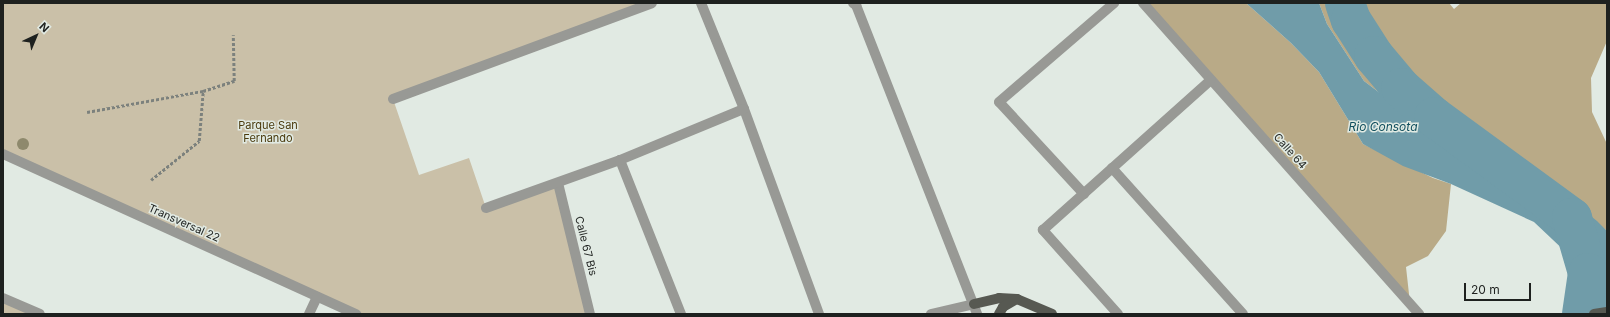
<!DOCTYPE html>
<html>
<head>
<meta charset="utf-8">
<style>
	body { margin:0 }
	#map { position:relative; width:1610px; height:317px; overflow:hidden; background:#e1eae3; font-family:Inter,sans-serif }
	div>[style] { position:absolute }
	[style*='--x'] { left:calc(var(--x)*1px); top:calc(var(--y)*1px); width:calc(var(--w)*1px); rotate:calc(var(--a)*1deg) }
	.green>* { inset:0; background:#cac0a8 }
	.forest>* { inset:0; background:#b9aa87 }
	.water>* { inset:0; background:#709ca9 }
	.river>* { height:40px; margin:-20px; padding:0 20px; transform-origin:20px; border-radius:20px; background:#709ca9 }
	.path>* { height:2.5px; margin-top:-1.25px; transform-origin:0; background:repeating-linear-gradient(90deg,#7c817d 0 3px,transparent 0 5px) }
	.minor>* { height:10px; margin:-5px; padding:0 5px; transform-origin:5px; border-radius:5px; background:#989995 }
	.major>* { height:10px; margin:-5px; padding:0 5px; transform-origin:5px; border-radius:5px; background:#575952 }
	.trees>* { width:12px; height:12px; margin:-6px; border-radius:50%; background:#8e896d }
	span { translate:-50% -50%; white-space:nowrap; text-align:center; line-height:1.15; -webkit-text-stroke:3px #e1eae3; paint-order:stroke }
	.park-label { font-size:11px; color:#4a3a0d }
	.street-label { font-size:11px; color:#1e211f }
	.water-label { font-size:12px; color:#114f5e; font-style:italic }
	.frame { position:absolute; inset:0; border:4px solid #1e211f; pointer-events:none }
	.north { position:absolute; left:16px; top:16px; width:40px; height:40px; -webkit-text-stroke:3px #e1eae3; paint-order:stroke; rotate:44deg; font-size:11px; font-weight:700; line-height:16px; text-align:center; color:#1e211f }
	.north::after { content:''; display:block; margin:auto; width:14px; height:18px; background:#1e211f; clip-path:polygon(50% 0,100% 100%,50% 72%,0 100%) }
	.scale { position:absolute; left:1464px; top:283px; width:67px; height:18px; box-sizing:border-box; border:2px solid #1e211f; border-top:0; padding-left:5px; font-size:12px; line-height:14px; white-space:nowrap; color:#1e211f; -webkit-text-stroke:3px #e1eae3; paint-order:stroke }
</style>
</head>
<body>
<div id="map">
	<div class="green">
		<div style="clip-path:polygon(3px 3px,647px 3px,393px 99px,419px 175px,469px 158px,486px 208px,558px 183px,590px 314px,356px 314px,3px 154px)"></div>
		<div style="clip-path:polygon(3px 298px,40px 314px,3px 314px)"></div>
	</div>
	<div class="forest">
		<div style="clip-path:polygon(1143px 3px,1246px 3px,1291px 43px,1319px 72px,1363px 144px,1433px 178px,1451px 184px,1446px 231px,1428px 256px,1406px 267px,1410px 303px)"></div>
		<div style="clip-path:polygon(1319px 3px,1449px 3px,1454px 9px,1461px 3px,1607px 3px,1607px 41px,1591px 78px,1592px 112px,1607px 144px,1607px 231px,1553px 186px,1505px 168px,1434px 134px,1364px 81px,1327px 24px)"></div>
	</div>
	<div class="water">
		<div style="clip-path:polygon(1246px 3px,1319px 3px,1327px 24px,1364px 81px,1434px 134px,1505px 168px,1553px 186px,1597px 221px,1607px 231px,1607px 314px,1596px 314px,1588px 273px,1534px 222px,1451px 184px,1403px 166px,1363px 144px,1319px 72px,1291px 43px)"></div>
	</div>
	<div class="river">
		<div style="--x:1345;--y:3;--w:18;--a:71"></div>
		<div style="--x:1351;--y:20;--w:43;--a:57.4"></div>
		<div style="--x:1374;--y:56;--w:42;--a:49.8"></div>
		<div style="--x:1401;--y:88;--w:44;--a:41.3"></div>
		<div style="--x:1434;--y:117;--w:171;--a:36.2"></div>
		<div style="--x:1572;--y:218;--w:57;--a:73.8"></div>
		<div style="--x:1588;--y:273;--w:41;--a:98.3"></div>
	</div>
	<div class="path">
		<div style="--x:87;--y:112;--w:118;--a:-10.3"></div>
		<div style="--x:203;--y:91;--w:33;--a:-18"></div>
		<div style="--x:234;--y:81;--w:46;--a:-91.2"></div>
		<div style="--x:151;--y:180;--w:62;--a:-39.1"></div>
		<div style="--x:199;--y:141;--w:50;--a:-85.4"></div>
	</div>
	<div class="minor">
		<div style="--x:701;--y:3;--w:114;--a:67.9"></div>
		<div style="--x:744;--y:109;--w:218;--a:69.9"></div>
		<div style="--x:853;--y:3;--w:4;--a:34"></div>
		<div style="--x:856;--y:5;--w:332;--a:68.6"></div>
		<div style="--x:1143;--y:3;--w:416;--a:48.4"></div>
		<div style="--x:393;--y:99;--w:276;--a:-20.3"></div>
		<div style="--x:3;--y:154;--w:388;--a:24.4"></div>
		<div style="--x:620;--y:160;--w:166;--a:68.4"></div>
		<div style="--x:1112;--y:168;--w:196;--a:48.1"></div>
		<div style="--x:558;--y:183;--w:135;--a:76.3"></div>
		<div style="--x:1084;--y:194;--w:125;--a:-132.7"></div>
		<div style="--x:999;--y:102;--w:152;--a:-40.7"></div>
		<div style="--x:486;--y:208;--w:142;--a:-19.7"></div>
		<div style="--x:620;--y:160;--w:134;--a:-22.4"></div>
		<div style="--x:3;--y:298;--w:40;--a:23.4"></div>
		<div style="--x:309;--y:314;--w:19;--a:-65"></div>
		<div style="--x:931;--y:314;--w:44;--a:-13.1"></div>
		<div style="--x:1118;--y:314;--w:113;--a:-131.8"></div>
		<div style="--x:1043;--y:230;--w:225;--a:-41.8"></div>
	</div>
	<div class="major">
		<div style="--x:974;--y:304;--w:26;--a:-13"></div>
		<div style="--x:999;--y:298;--w:18;--a:3"></div>
		<div style="--x:1017;--y:299;--w:38;--a:23"></div>
		<div style="--x:999;--y:314;--w:8;--a:-60"></div>
		<div style="--x:1003;--y:307;--w:16;--a:-30"></div>
		<div style="--x:1594;--y:314;--w:13;--a:-9"></div>
	</div>
	<div class="trees">
		<div style="left:23px;top:144px"></div>
	</div>
	<div class="park-label">
		<span style="left:268px;top:132px">Parque San<br>Fernando</span>
	</div>
	<div class="street-label">
		<span style="left:1290px;top:151px;rotate:48deg">Calle 64</span>
		<span style="left:184px;top:223px;rotate:24deg">Transversal 22</span>
		<span style="left:586px;top:246px;rotate:76deg">Calle 67 Bis</span>
	</div>
	<div class="water-label">
		<span style="left:1383px;top:127px">Rio Consota</span>
	</div>
	<div class="frame"></div>
	<div class="north">N</div>
	<div class="scale">20 m</div>
</div>
</body>
</html>
